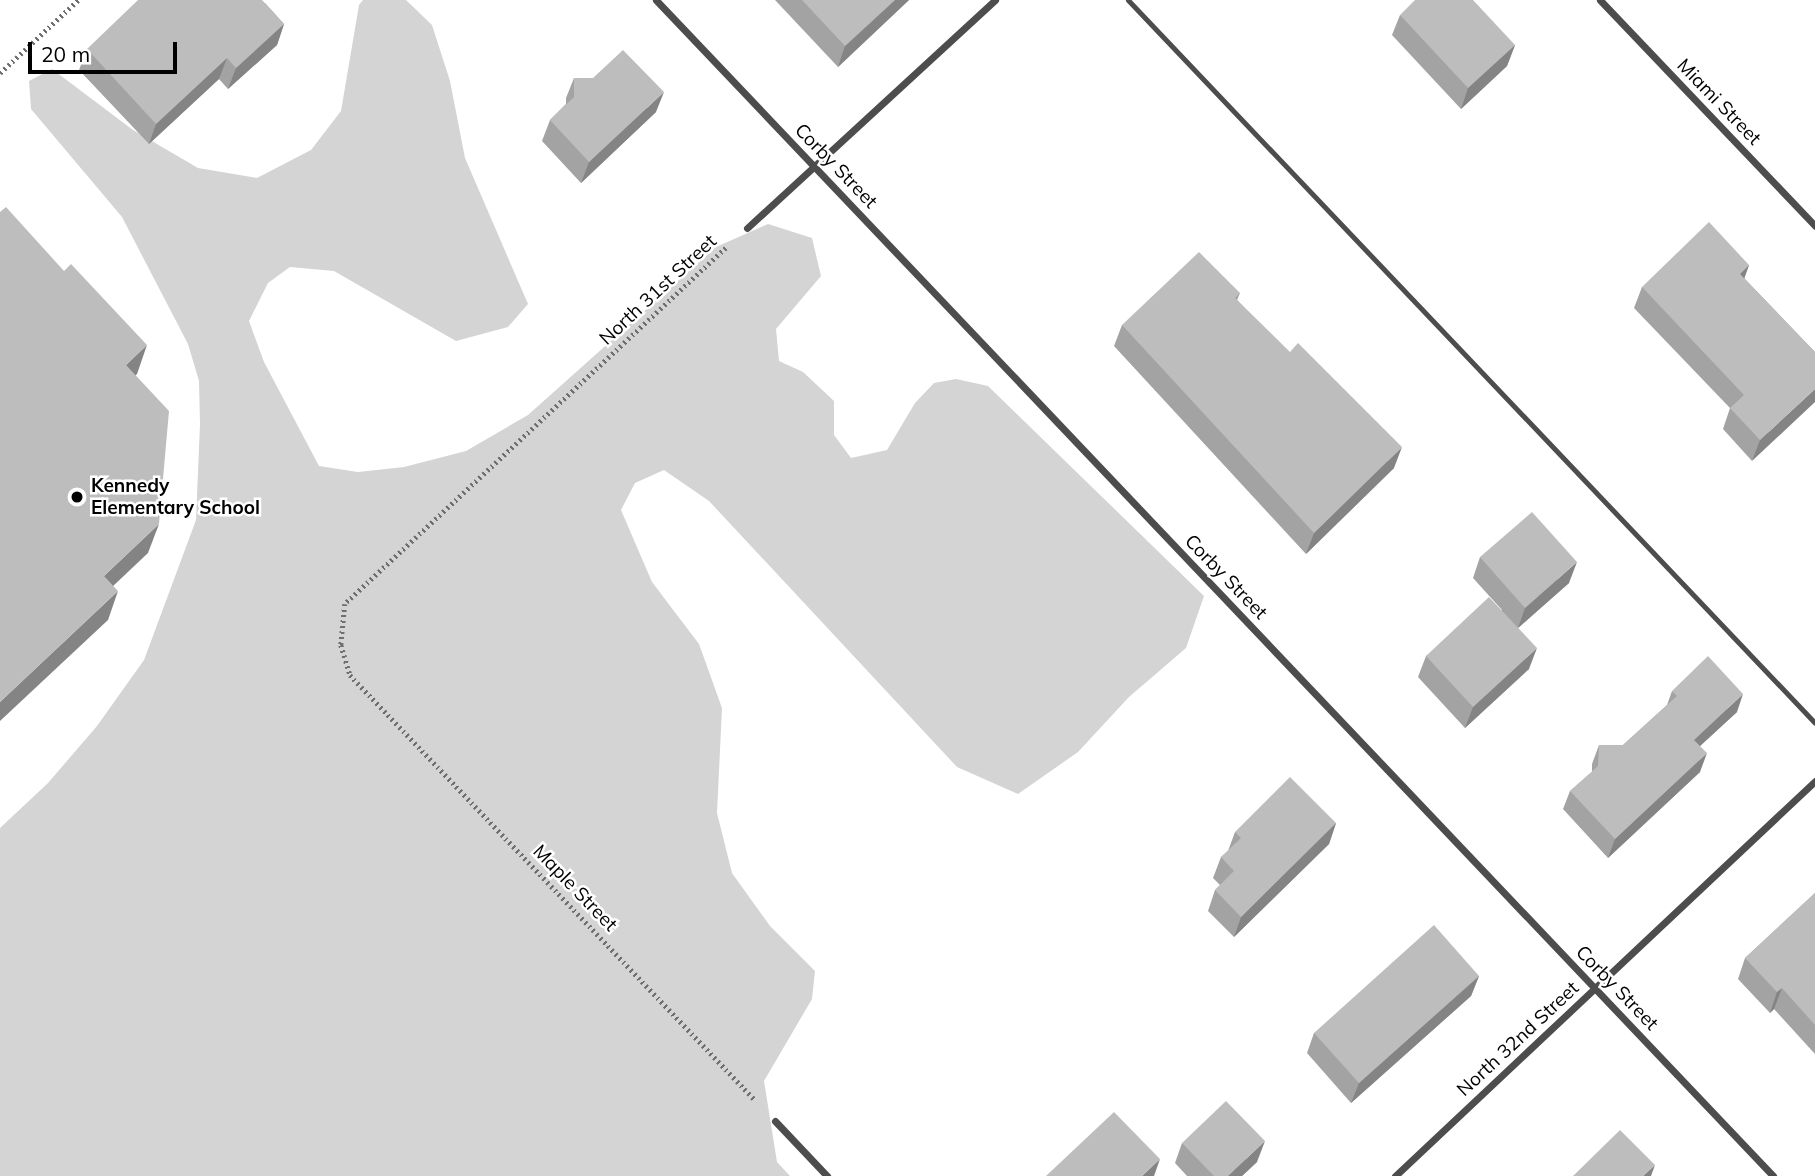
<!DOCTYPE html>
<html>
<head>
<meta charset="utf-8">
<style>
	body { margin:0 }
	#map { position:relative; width:1815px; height:1176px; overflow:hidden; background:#fff; font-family:Mulish,sans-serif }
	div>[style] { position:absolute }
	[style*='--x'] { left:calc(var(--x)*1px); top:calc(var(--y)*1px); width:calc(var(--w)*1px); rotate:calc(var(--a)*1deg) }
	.green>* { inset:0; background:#d4d4d4 }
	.path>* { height:4.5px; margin-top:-2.25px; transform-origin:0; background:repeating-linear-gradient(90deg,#6f6f6f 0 2px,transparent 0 5.5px) }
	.lane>* { height:5px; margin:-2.5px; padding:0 2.5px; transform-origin:2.5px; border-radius:2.5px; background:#4d4d4d }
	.street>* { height:7px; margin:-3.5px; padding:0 3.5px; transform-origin:3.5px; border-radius:3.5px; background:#4d4d4d }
	.wall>* { inset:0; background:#a3a3a3 }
	.shaded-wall>* { inset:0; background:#848484 }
	.building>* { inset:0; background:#bdbdbd }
	.dots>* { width:19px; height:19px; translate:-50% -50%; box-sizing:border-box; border:4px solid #fff; border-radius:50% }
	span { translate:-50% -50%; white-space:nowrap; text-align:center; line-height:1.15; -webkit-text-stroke:5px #fff; paint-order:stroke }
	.street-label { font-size:19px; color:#000 }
	.poi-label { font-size:19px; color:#000; font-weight:700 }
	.left { translate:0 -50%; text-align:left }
	.scale { position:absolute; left:28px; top:42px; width:149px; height:32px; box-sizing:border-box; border:4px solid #000; border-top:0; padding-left:9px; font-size:21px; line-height:24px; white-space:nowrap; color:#000; -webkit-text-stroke:5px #fff; paint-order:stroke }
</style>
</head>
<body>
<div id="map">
	<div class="green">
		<div style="clip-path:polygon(363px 0,406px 0,432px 25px,450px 81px,465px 158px,528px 304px,508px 327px,456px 341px,334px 271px,290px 267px,268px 283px,249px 321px,264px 362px,319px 466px,358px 472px,404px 467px,466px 451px,528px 415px,716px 247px,768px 224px,812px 238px,821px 276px,776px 329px,779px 361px,803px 372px,834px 401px,834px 435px,851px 458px,887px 450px,915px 403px,934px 383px,956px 379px,988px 386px,1204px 596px,1186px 648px,1129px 697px,1078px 752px,1018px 794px,957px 767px,709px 501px,664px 470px,635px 483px,621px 510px,652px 582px,699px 644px,722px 708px,717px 813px,732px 873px,770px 926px,815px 971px,812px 999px,764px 1081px,777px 1162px,790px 1176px,0 1176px,0 828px,48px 783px,97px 726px,144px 660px,196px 520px,200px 424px,199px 381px,188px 344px,122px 217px,31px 109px,29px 81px,52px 69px,133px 130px,198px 168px,257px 178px,311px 150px,341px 111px,359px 5px)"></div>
	</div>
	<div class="path">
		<div style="--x:0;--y:73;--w:107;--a:-43.1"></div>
		<div style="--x:726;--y:248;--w:521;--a:136.94"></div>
		<div style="--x:345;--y:604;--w:41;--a:95.6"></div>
		<div style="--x:341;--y:645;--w:31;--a:73"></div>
		<div style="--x:350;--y:675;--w:588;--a:46.38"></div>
	</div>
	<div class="lane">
		<div style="--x:1128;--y:0;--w:997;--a:46.46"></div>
	</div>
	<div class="street">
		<div style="--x:656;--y:0;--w:1622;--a:46.47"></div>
		<div style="--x:1600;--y:0;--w:312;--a:46.4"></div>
		<div style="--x:747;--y:228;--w:337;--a:-42.6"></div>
		<div style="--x:775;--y:1121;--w:76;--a:46.6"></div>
		<div style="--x:1395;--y:1176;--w:577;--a:-43.24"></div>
	</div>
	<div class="wall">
		<div style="clip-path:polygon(775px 0,909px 0,838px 67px)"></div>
		<div style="clip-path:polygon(265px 3px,284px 24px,277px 45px,228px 89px,219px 79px,149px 144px,79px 70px,87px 49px)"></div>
		<div style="clip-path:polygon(1400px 15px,1515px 45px,1507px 66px,1461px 109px,1392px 35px)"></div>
		<div style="clip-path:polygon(574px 78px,656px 112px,581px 183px,542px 141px,550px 120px,566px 104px,566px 98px)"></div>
		<div style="clip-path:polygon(1749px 265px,1744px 278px,1815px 352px,1752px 461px,1723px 429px,1730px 408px,1634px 308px,1642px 287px)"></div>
		<div style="clip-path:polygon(1240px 293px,1237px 300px,1394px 468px,1306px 554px,1114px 346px,1122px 325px)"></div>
		<div style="clip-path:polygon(1480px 557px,1569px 583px,1518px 628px,1529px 669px,1465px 728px,1418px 677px,1426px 656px,1502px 610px,1473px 578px)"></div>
		<div style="clip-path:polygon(1672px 691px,1737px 712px,1700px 746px,1700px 772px,1608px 858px,1563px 809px,1570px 791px,1592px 772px,1592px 764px,1599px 745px,1623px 745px,1667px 705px)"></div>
		<div style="clip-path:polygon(1336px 823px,1329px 844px,1234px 937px,1208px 911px,1215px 890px,1220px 885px,1213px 878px,1221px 857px,1228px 851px,1235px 832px)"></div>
		<div style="clip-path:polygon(1815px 893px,1815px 1054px,1774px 1009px,1770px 1013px,1738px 979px,1745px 958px)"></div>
		<div style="clip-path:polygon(1479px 976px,1471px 996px,1351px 1103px,1307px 1053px,1314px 1033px)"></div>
		<div style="clip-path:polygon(1182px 1143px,1257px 1162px,1242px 1176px,1187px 1176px,1175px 1163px)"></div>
	</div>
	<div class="shaded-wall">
		<div style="clip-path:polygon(895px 0,909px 0,838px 67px,845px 46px)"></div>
		<div style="clip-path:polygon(284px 24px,277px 45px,228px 89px,236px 68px)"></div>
		<div style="clip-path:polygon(1515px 45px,1507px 66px,1461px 109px,1468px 88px)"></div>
		<div style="clip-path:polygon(227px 58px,219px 79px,149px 144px,156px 124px)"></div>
		<div style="clip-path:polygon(664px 92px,656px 112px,581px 183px,589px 162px)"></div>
		<div style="clip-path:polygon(1749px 265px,1742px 285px,1740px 274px)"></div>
		<div style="clip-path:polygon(147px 345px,137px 374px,116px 394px,126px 365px)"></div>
		<div style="clip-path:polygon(1815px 389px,1815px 402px,1752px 461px,1760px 440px)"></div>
		<div style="clip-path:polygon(1402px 447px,1394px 468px,1306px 554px,1314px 533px)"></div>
		<div style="clip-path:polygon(159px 524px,148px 553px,93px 605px,104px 576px)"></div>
		<div style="clip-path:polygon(1577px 562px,1569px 583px,1518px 628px,1525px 608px)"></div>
		<div style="clip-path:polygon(118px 591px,108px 620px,0 721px,0 702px)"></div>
		<div style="clip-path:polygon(1537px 648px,1529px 669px,1465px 728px,1473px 707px)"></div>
		<div style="clip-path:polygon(1743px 694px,1737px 712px,1687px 758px,1694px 740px)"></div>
		<div style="clip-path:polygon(1707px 753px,1700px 772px,1608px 858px,1615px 839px)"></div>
		<div style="clip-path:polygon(1336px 823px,1329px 844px,1234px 937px,1241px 917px)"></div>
		<div style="clip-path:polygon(1479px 976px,1471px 996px,1351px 1103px,1359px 1083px)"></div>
		<div style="clip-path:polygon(1782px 988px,1774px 1009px,1770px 1013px,1777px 992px)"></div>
		<div style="clip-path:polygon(1265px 1141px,1257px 1162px,1242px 1176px,1228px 1176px)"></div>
		<div style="clip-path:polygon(1160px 1159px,1154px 1176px,1142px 1176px)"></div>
		<div style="clip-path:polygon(1655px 1165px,1651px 1176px,1643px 1176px)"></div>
	</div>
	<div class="building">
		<div style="clip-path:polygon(138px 0,262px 0,284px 24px,236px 68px,227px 58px,156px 124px,87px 49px)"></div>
		<div style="clip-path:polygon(802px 0,895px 0,845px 46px)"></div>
		<div style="clip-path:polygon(1415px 0,1473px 0,1515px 45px,1468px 88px,1400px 15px)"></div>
		<div style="clip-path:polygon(623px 50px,664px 92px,589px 162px,550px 120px,574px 97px,574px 78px,593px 78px)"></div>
		<div style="clip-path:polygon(6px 207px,64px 271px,71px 264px,147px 345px,126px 365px,169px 411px,159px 524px,104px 576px,118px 591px,0 702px,0 212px)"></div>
		<div style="clip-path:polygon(1709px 222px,1749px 265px,1740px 274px,1815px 352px,1815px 389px,1760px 440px,1730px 408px,1744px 395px,1642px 287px)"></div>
		<div style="clip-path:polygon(1199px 252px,1240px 293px,1235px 298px,1290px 352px,1298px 343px,1402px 447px,1314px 533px,1122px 325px)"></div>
		<div style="clip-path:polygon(1532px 512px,1577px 562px,1525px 608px,1480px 557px)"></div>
		<div style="clip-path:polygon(1489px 597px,1537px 648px,1473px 707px,1426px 656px)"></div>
		<div style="clip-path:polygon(1708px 656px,1743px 694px,1694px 740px,1707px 753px,1615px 839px,1570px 791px,1598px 766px,1599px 745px,1623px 745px,1677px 696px,1672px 691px)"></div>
		<div style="clip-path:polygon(1290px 777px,1336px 823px,1241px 917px,1215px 890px,1234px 871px,1221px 857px,1241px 838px,1235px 832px)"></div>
		<div style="clip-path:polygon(1815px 893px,1815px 1025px,1782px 988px,1777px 992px,1745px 958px)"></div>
		<div style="clip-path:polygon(1434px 925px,1479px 976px,1359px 1083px,1314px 1033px)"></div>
		<div style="clip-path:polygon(1226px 1101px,1265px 1141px,1228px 1176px,1214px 1176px,1182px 1143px)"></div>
		<div style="clip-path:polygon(1114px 1112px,1160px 1159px,1142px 1176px,1046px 1176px)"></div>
		<div style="clip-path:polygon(1620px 1130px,1655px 1165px,1643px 1176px,1573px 1176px)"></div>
	</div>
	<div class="dots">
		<div style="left:77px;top:497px;background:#000"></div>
	</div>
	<div class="street-label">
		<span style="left:1719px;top:102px;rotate:46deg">Miami Street</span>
		<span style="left:836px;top:166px;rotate:46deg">Corby Street</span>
		<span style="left:658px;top:290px;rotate:-43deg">North 31st Street</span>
		<span style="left:1226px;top:577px;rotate:46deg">Corby Street</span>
		<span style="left:575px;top:888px;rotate:46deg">Maple Street</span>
		<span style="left:1617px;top:988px;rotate:46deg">Corby Street</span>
		<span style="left:1518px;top:1039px;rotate:-43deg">North 32nd Street</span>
	</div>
	<div class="poi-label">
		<span class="left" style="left:91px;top:497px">Kennedy<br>Elementary School</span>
	</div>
	<div class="scale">20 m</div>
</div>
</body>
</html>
